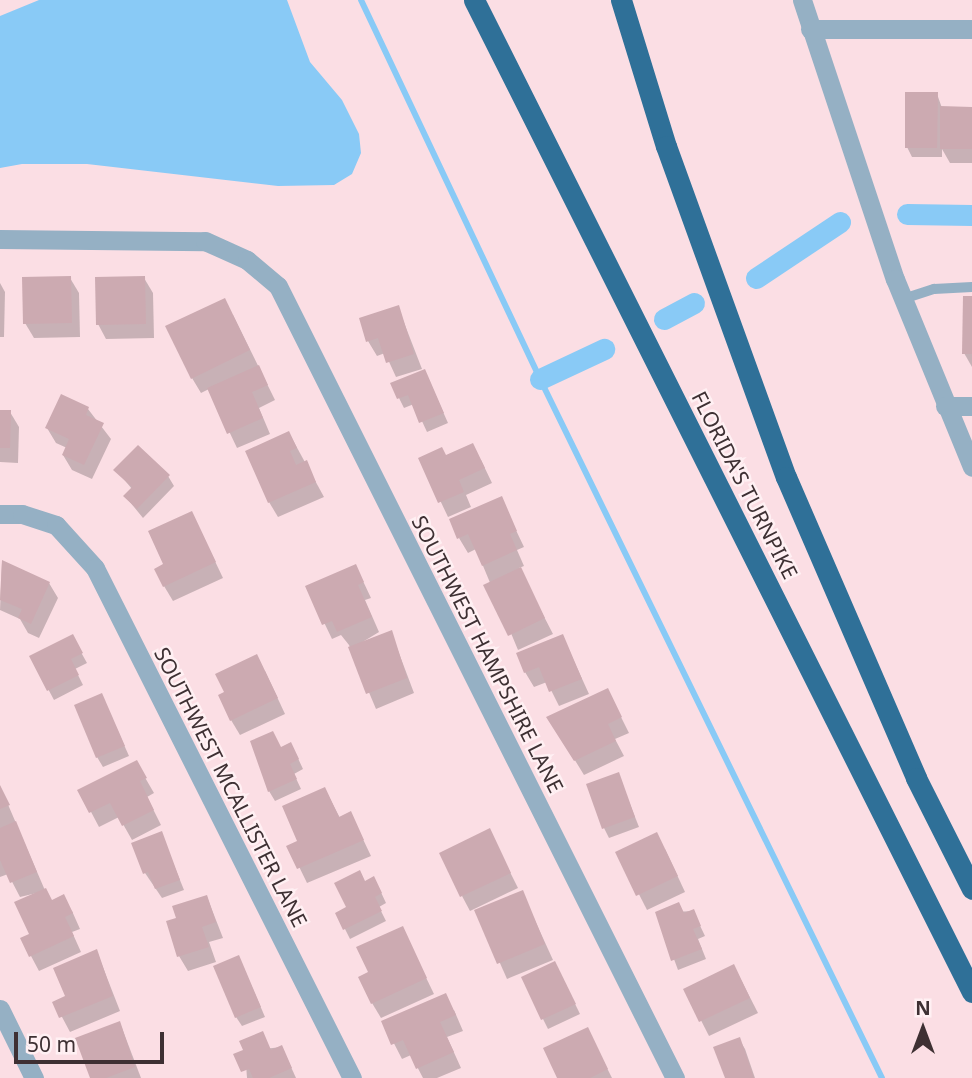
<!DOCTYPE html>
<html>
<head>
<meta charset="utf-8">
<style>
	body { margin:0 }
	#map { position:relative; width:972px; height:1078px; overflow:hidden; background:#fbdee4; font-family:"Noto Sans",sans-serif }
	div>[style] { position:absolute }
	[style*='--x'] { left:calc(var(--x)*1px); top:calc(var(--y)*1px); width:calc(var(--w)*1px); rotate:calc(var(--a)*1deg) }
	.water>* { inset:0; background:#89caf6 }
	.shadow>* { inset:0; background:#0003 }
	.stream>* { height:6px; margin:-3px; padding:0 3px; transform-origin:3px; border-radius:3px; background:#89caf6 }
	.canal>* { height:21px; margin:-10.5px; padding:0 10.5px; transform-origin:10.5px; border-radius:10.5px; background:#89caf6 }
	.building>* { inset:0; background:#ccaab1 }
	.lane>* { height:10px; margin:-5px; padding:0 5px; transform-origin:5px; border-radius:5px; background:#95b0c4 }
	.street>* { height:19px; margin:-9.5px; padding:0 9.5px; transform-origin:9.5px; border-radius:9.5px; background:#95b0c4 }
	.highway>* { height:21px; margin:-10.5px; padding:0 10.5px; transform-origin:10.5px; border-radius:10.5px; background:#2f7098 }
	span { translate:-50% -50%; white-space:nowrap; text-align:center; line-height:1.15; -webkit-text-stroke:5px #fff0f3; paint-order:stroke }
	.street-label { font-size:21px; color:#3e3033 }
	.north { position:absolute; left:888px; top:994px; width:70px; height:70px; -webkit-text-stroke:5px #fff0f3; paint-order:stroke; rotate:0deg; font-size:19px; font-weight:700; line-height:28px; text-align:center; color:#3e3033 }
	.north::after { content:''; display:block; margin:auto; width:24px; height:32px; background:#3e3033; clip-path:polygon(50% 0,100% 100%,50% 72%,0 100%) }
	.scale { position:absolute; left:14px; top:1032px; width:150px; height:32px; box-sizing:border-box; border:4px solid #3e3033; border-top:0; padding-left:9px; font-size:21px; line-height:24px; white-space:nowrap; color:#3e3033; -webkit-text-stroke:5px #fff0f3; paint-order:stroke }
</style>
</head>
<body>
<div id="map">
	<div class="water">
		<div style="clip-path:polygon(39px 0,287px 0,310px 62px,342px 100px,359px 134px,361px 153px,352px 174px,334px 185px,278px 186px,87px 164px,22px 164px,0 168px,0 16px)"></div>
	</div>
	<div class="shadow">
		<div style="clip-path:polygon(937px 94px,942px 108px,972px 108px,972px 163px,950px 163px,942px 149px,942px 157px,912px 157px,907px 147px)"></div>
		<div style="clip-path:polygon(70px 278px,79px 293px,80px 337px,34px 338px,25px 323px)"></div>
		<div style="clip-path:polygon(144px 278px,153px 293px,154px 338px,106px 339px,98px 324px)"></div>
		<div style="clip-path:polygon(0 283px,5px 292px,4px 337px,0 337px)"></div>
		<div style="clip-path:polygon(972px 298px,972px 367px,964px 353px)"></div>
		<div style="clip-path:polygon(398px 307px,422px 369px,396px 377px,385px 353px,377px 356px,368px 341px)"></div>
		<div style="clip-path:polygon(233px 315px,275px 400px,259px 408px,270px 434px,237px 448px,209px 389px,201px 393px,192px 378px)"></div>
		<div style="clip-path:polygon(425px 371px,448px 423px,427px 432px,414px 404px,404px 408px,399px 398px)"></div>
		<div style="clip-path:polygon(88px 409px,111px 439px,92px 479px,72px 470px,63px 455px,67px 448px,56px 443px,47px 428px)"></div>
		<div style="clip-path:polygon(0 410px,10px 412px,19px 427px,18px 463px,0 462px)"></div>
		<div style="clip-path:polygon(289px 433px,324px 497px,278px 517px,269px 502px)"></div>
		<div style="clip-path:polygon(446px 457px,481px 460px,492px 483px,466px 495px,471px 507px,448px 517px,420px 458px)"></div>
		<div style="clip-path:polygon(116px 470px,168px 476px,174px 486px,143px 518px,125px 496px,132px 489px)"></div>
		<div style="clip-path:polygon(501px 499px,524px 547px,517px 550px,524px 566px,519px 568px,553px 634px,518px 650px,476px 549px,468px 553px,459px 538px)"></div>
		<div style="clip-path:polygon(192px 513px,223px 578px,173px 601px,164px 586px,166px 565px)"></div>
		<div style="clip-path:polygon(2px 562px,49px 583px,58px 598px,39px 638px,28px 633px,20px 619px,0 610px)"></div>
		<div style="clip-path:polygon(363px 581px,371px 598px,365px 600px,379px 632px,356px 646px,391px 632px,414px 693px,376px 709px,349px 645px,341px 635px,332px 639px,307px 587px)"></div>
		<div style="clip-path:polygon(72px 636px,87px 663px,75px 669px,83px 685px,54px 700px,31px 657px)"></div>
		<div style="clip-path:polygon(563px 637px,589px 694px,559px 706px,547px 682px,534px 687px,525px 672px)"></div>
		<div style="clip-path:polygon(265px 671px,285px 714px,240px 735px,231px 720px)"></div>
		<div style="clip-path:polygon(102px 695px,129px 756px,103px 767px,97px 757px)"></div>
		<div style="clip-path:polygon(615px 705px,629px 733px,615px 739px,624px 756px,584px 775px,549px 718px)"></div>
		<div style="clip-path:polygon(281px 749px,296px 754px,303px 769px,294px 774px,301px 789px,275px 801px,269px 791px)"></div>
		<div style="clip-path:polygon(136px 762px,154px 793px,147px 797px,161px 825px,132px 840px,119px 817px,99px 827px,80px 791px)"></div>
		<div style="clip-path:polygon(618px 774px,639px 827px,609px 838px,604px 828px)"></div>
		<div style="clip-path:polygon(0 786px,44px 888px,52px 902px,72px 911px,80px 929px,72px 932px,81px 952px,39px 971px,31px 956px,41px 892px,20px 897px,8px 874px,0 877px)"></div>
		<div style="clip-path:polygon(325px 789px,340px 818px,351px 814px,371px 856px,307px 883px,289px 846px,299px 842px)"></div>
		<div style="clip-path:polygon(161px 833px,184px 890px,162px 898px,145px 873px)"></div>
		<div style="clip-path:polygon(497px 846px,518px 888px,470px 911px,462px 896px)"></div>
		<div style="clip-path:polygon(665px 849px,685px 892px,647px 910px,618px 853px)"></div>
		<div style="clip-path:polygon(365px 883px,379px 888px,386px 903px,379px 907px,386px 921px,350px 939px,337px 913px,348px 908px)"></div>
		<div style="clip-path:polygon(522px 892px,553px 960px,507px 979px,477px 911px)"></div>
		<div style="clip-path:polygon(207px 897px,223px 938px,209px 942px,216px 962px,188px 971px,179px 956px,178px 920px)"></div>
		<div style="clip-path:polygon(693px 911px,705px 936px,698px 939px,706px 959px,678px 970px,657px 913px)"></div>
		<div style="clip-path:polygon(402px 928px,434px 994px,381px 1018px,372px 1003px,370px 973px)"></div>
		<div style="clip-path:polygon(97px 952px,120px 1011px,70px 1032px,54px 1002px,67px 997px)"></div>
		<div style="clip-path:polygon(239px 957px,265px 1017px,242px 1026px,236px 1017px)"></div>
		<div style="clip-path:polygon(734px 966px,758px 1013px,709px 1036px,685px 989px)"></div>
		<div style="clip-path:polygon(560px 973px,580px 1014px,548px 1029px,543px 1019px)"></div>
		<div style="clip-path:polygon(454px 1010px,463px 1031px,447px 1037px,461px 1068px,437px 1078px,423px 1078px,411px 1055px,402px 1059px,383px 1022px)"></div>
		<div style="clip-path:polygon(120px 1023px,141px 1078px,92px 1078px)"></div>
		<div style="clip-path:polygon(739px 1039px,745px 1049px,755px 1078px,727px 1078px)"></div>
		<div style="clip-path:polygon(595px 1044px,612px 1078px,559px 1078px)"></div>
		<div style="clip-path:polygon(282px 1047px,296px 1078px,247px 1078px,245px 1051px)"></div>
	</div>
	<div class="stream">
		<div style="--x:361;--y:0;--w:419;--a:64.7"></div>
		<div style="--x:540;--y:379;--w:778;--a:63.93"></div>
	</div>
	<div class="canal">
		<div style="--x:907;--y:214;--w:65;--a:0.9"></div>
		<div style="--x:756;--y:278;--w:101;--a:-33.7"></div>
		<div style="--x:664;--y:319;--w:34;--a:-28"></div>
		<div style="--x:540;--y:379;--w:71;--a:-25.1"></div>
	</div>
	<div class="building">
		<div style="clip-path:polygon(905px 92px,938px 92px,937px 148px,905px 148px)"></div>
		<div style="clip-path:polygon(940px 106px,972px 107px,972px 149px,940px 149px)"></div>
		<div style="clip-path:polygon(71px 276px,72px 323px,23px 324px,22px 277px)"></div>
		<div style="clip-path:polygon(145px 276px,146px 324px,96px 325px,95px 277px)"></div>
		<div style="clip-path:polygon(963px 296px,972px 296px,972px 354px,962px 354px)"></div>
		<div style="clip-path:polygon(225px 298px,250px 350px,191px 379px,165px 326px)"></div>
		<div style="clip-path:polygon(399px 305px,414px 354px,386px 363px,378px 338px,366px 342px,359px 318px)"></div>
		<div style="clip-path:polygon(259px 365px,268px 385px,252px 392px,263px 418px,227px 434px,207px 388px)"></div>
		<div style="clip-path:polygon(425px 369px,444px 413px,419px 423px,408px 395px,397px 399px,390px 383px)"></div>
		<div style="clip-path:polygon(61px 394px,89px 407px,86px 415px,104px 423px,84px 465px,62px 455px,69px 439px,45px 428px)"></div>
		<div style="clip-path:polygon(0 410px,11px 410px,10px 448px,0 448px)"></div>
		<div style="clip-path:polygon(289px 431px,297px 448px,290px 451px,296px 465px,307px 460px,316px 482px,268px 503px,245px 451px)"></div>
		<div style="clip-path:polygon(473px 443px,485px 468px,459px 480px,464px 492px,438px 503px,418px 458px,442px 447px,446px 455px)"></div>
		<div style="clip-path:polygon(138px 445px,170px 475px,137px 509px,123px 496px,132px 487px,113px 470px)"></div>
		<div style="clip-path:polygon(502px 496px,517px 531px,510px 534px,517px 550px,482px 566px,468px 534px,457px 539px,449px 519px)"></div>
		<div style="clip-path:polygon(192px 511px,216px 562px,163px 587px,154px 569px,163px 564px,148px 531px)"></div>
		<div style="clip-path:polygon(2px 560px,50px 582px,31px 624px,18px 618px,22px 609px,0 600px)"></div>
		<div style="clip-path:polygon(356px 564px,364px 582px,358px 585px,372px 617px,337px 632px,332px 621px,322px 625px,305px 586px)"></div>
		<div style="clip-path:polygon(521px 567px,545px 618px,508px 636px,483px 585px)"></div>
		<div style="clip-path:polygon(392px 630px,407px 678px,366px 694px,348px 647px)"></div>
		<div style="clip-path:polygon(73px 634px,83px 653px,71px 659px,79px 675px,47px 691px,29px 656px)"></div>
		<div style="clip-path:polygon(563px 634px,582px 679px,549px 692px,539px 667px,524px 673px,516px 653px)"></div>
		<div style="clip-path:polygon(257px 654px,278px 698px,230px 721px,218px 695px,224px 692px,215px 674px)"></div>
		<div style="clip-path:polygon(608px 688px,622px 717px,608px 724px,616px 741px,574px 761px,546px 717px)"></div>
		<div style="clip-path:polygon(102px 693px,125px 746px,96px 758px,74px 705px)"></div>
		<div style="clip-path:polygon(273px 731px,281px 747px,291px 742px,299px 759px,290px 764px,297px 779px,268px 792px,250px 741px)"></div>
		<div style="clip-path:polygon(137px 760px,147px 778px,140px 781px,154px 810px,122px 826px,110px 803px,89px 813px,77px 790px)"></div>
		<div style="clip-path:polygon(619px 772px,635px 817px,602px 829px,586px 784px)"></div>
		<div style="clip-path:polygon(0 785px,10px 805px,0 809px)"></div>
		<div style="clip-path:polygon(325px 787px,339px 817px,351px 811px,364px 840px,297px 869px,286px 846px,297px 841px,282px 806px)"></div>
		<div style="clip-path:polygon(16px 821px,37px 872px,10px 883px,0 860px,0 828px)"></div>
		<div style="clip-path:polygon(490px 828px,511px 873px,460px 897px,439px 853px)"></div>
		<div style="clip-path:polygon(162px 831px,180px 880px,155px 889px,148px 872px,143px 874px,131px 843px)"></div>
		<div style="clip-path:polygon(657px 832px,678px 876px,636px 896px,615px 852px)"></div>
		<div style="clip-path:polygon(360px 870px,365px 881px,374px 876px,382px 893px,375px 897px,382px 911px,343px 930px,335px 913px,346px 907px,334px 883px)"></div>
		<div style="clip-path:polygon(46px 888px,52px 900px,64px 894px,73px 913px,65px 917px,74px 936px,29px 957px,20px 938px,29px 934px,14px 902px)"></div>
		<div style="clip-path:polygon(523px 890px,545px 944px,497px 964px,474px 910px)"></div>
		<div style="clip-path:polygon(207px 895px,216px 922px,202px 927px,209px 947px,177px 957px,166px 921px,176px 918px,172px 906px)"></div>
		<div style="clip-path:polygon(679px 902px,684px 913px,694px 909px,701px 926px,693px 929px,702px 949px,671px 961px,655px 912px)"></div>
		<div style="clip-path:polygon(403px 926px,427px 978px,371px 1004px,358px 977px,368px 972px,356px 947px)"></div>
		<div style="clip-path:polygon(97px 949px,113px 996px,59px 1018px,52px 1002px,65px 996px,53px 968px)"></div>
		<div style="clip-path:polygon(239px 955px,261px 1007px,235px 1018px,213px 966px)"></div>
		<div style="clip-path:polygon(555px 961px,576px 1004px,541px 1020px,521px 977px)"></div>
		<div style="clip-path:polygon(734px 964px,750px 998px,699px 1022px,683px 989px)"></div>
		<div style="clip-path:polygon(446px 993px,456px 1015px,440px 1022px,454px 1052px,416px 1069px,403px 1040px,391px 1045px,381px 1021px)"></div>
		<div style="clip-path:polygon(120px 1021px,135px 1067px,106px 1078px,90px 1078px,75px 1038px)"></div>
		<div style="clip-path:polygon(588px 1027px,608px 1069px,590px 1078px,557px 1078px,543px 1048px)"></div>
		<div style="clip-path:polygon(263px 1031px,271px 1050px,282px 1045px,292px 1068px,269px 1078px,253px 1078px,249px 1069px,241px 1072px,233px 1054px,243px 1050px,239px 1041px)"></div>
		<div style="clip-path:polygon(740px 1037px,754px 1078px,725px 1078px,713px 1047px)"></div>
	</div>
	<div class="lane">
		<div style="--x:903;--y:299;--w:33;--a:-18"></div>
		<div style="--x:934;--y:289;--w:38;--a:-3"></div>
	</div>
	<div class="street">
		<div style="--x:802;--y:0;--w:294;--a:71.6"></div>
		<div style="--x:895;--y:279;--w:203;--a:67.7"></div>
		<div style="--x:810;--y:29;--w:162;--a:0"></div>
		<div style="--x:0;--y:239;--w:205;--a:0.6"></div>
		<div style="--x:205;--y:241;--w:46;--a:24.3"></div>
		<div style="--x:247;--y:260;--w:40;--a:40"></div>
		<div style="--x:278;--y:286;--w:886;--a:63.38"></div>
		<div style="--x:945;--y:406;--w:27;--a:0"></div>
		<div style="--x:0;--y:514;--w:22;--a:0"></div>
		<div style="--x:22;--y:514;--w:36;--a:18"></div>
		<div style="--x:56;--y:525;--w:58;--a:47.8"></div>
		<div style="--x:95;--y:568;--w:571;--a:63.26"></div>
		<div style="--x:0;--y:1009;--w:77;--a:63.8"></div>
	</div>
	<div class="highway">
		<div style="--x:474;--y:0;--w:1110;--a:63.34"></div>
		<div style="--x:621;--y:0;--w:153;--a:72.9"></div>
		<div style="--x:666;--y:146;--w:352;--a:70.1"></div>
		<div style="--x:786;--y:477;--w:328;--a:66.6"></div>
		<div style="--x:916;--y:778;--w:124;--a:63.2"></div>
	</div>
	<div class="street-label">
		<span style="left:745px;top:485px;rotate:63deg">FLORIDA'S TURNPIKE</span>
		<span style="left:488px;top:654px;rotate:63deg">SOUTHWEST HAMPSHIRE LANE</span>
		<span style="left:231px;top:787px;rotate:63deg">SOUTHWEST MCALLISTER LANE</span>
	</div>
	<div class="north">N</div>
	<div class="scale">50 m</div>
</div>
</body>
</html>
